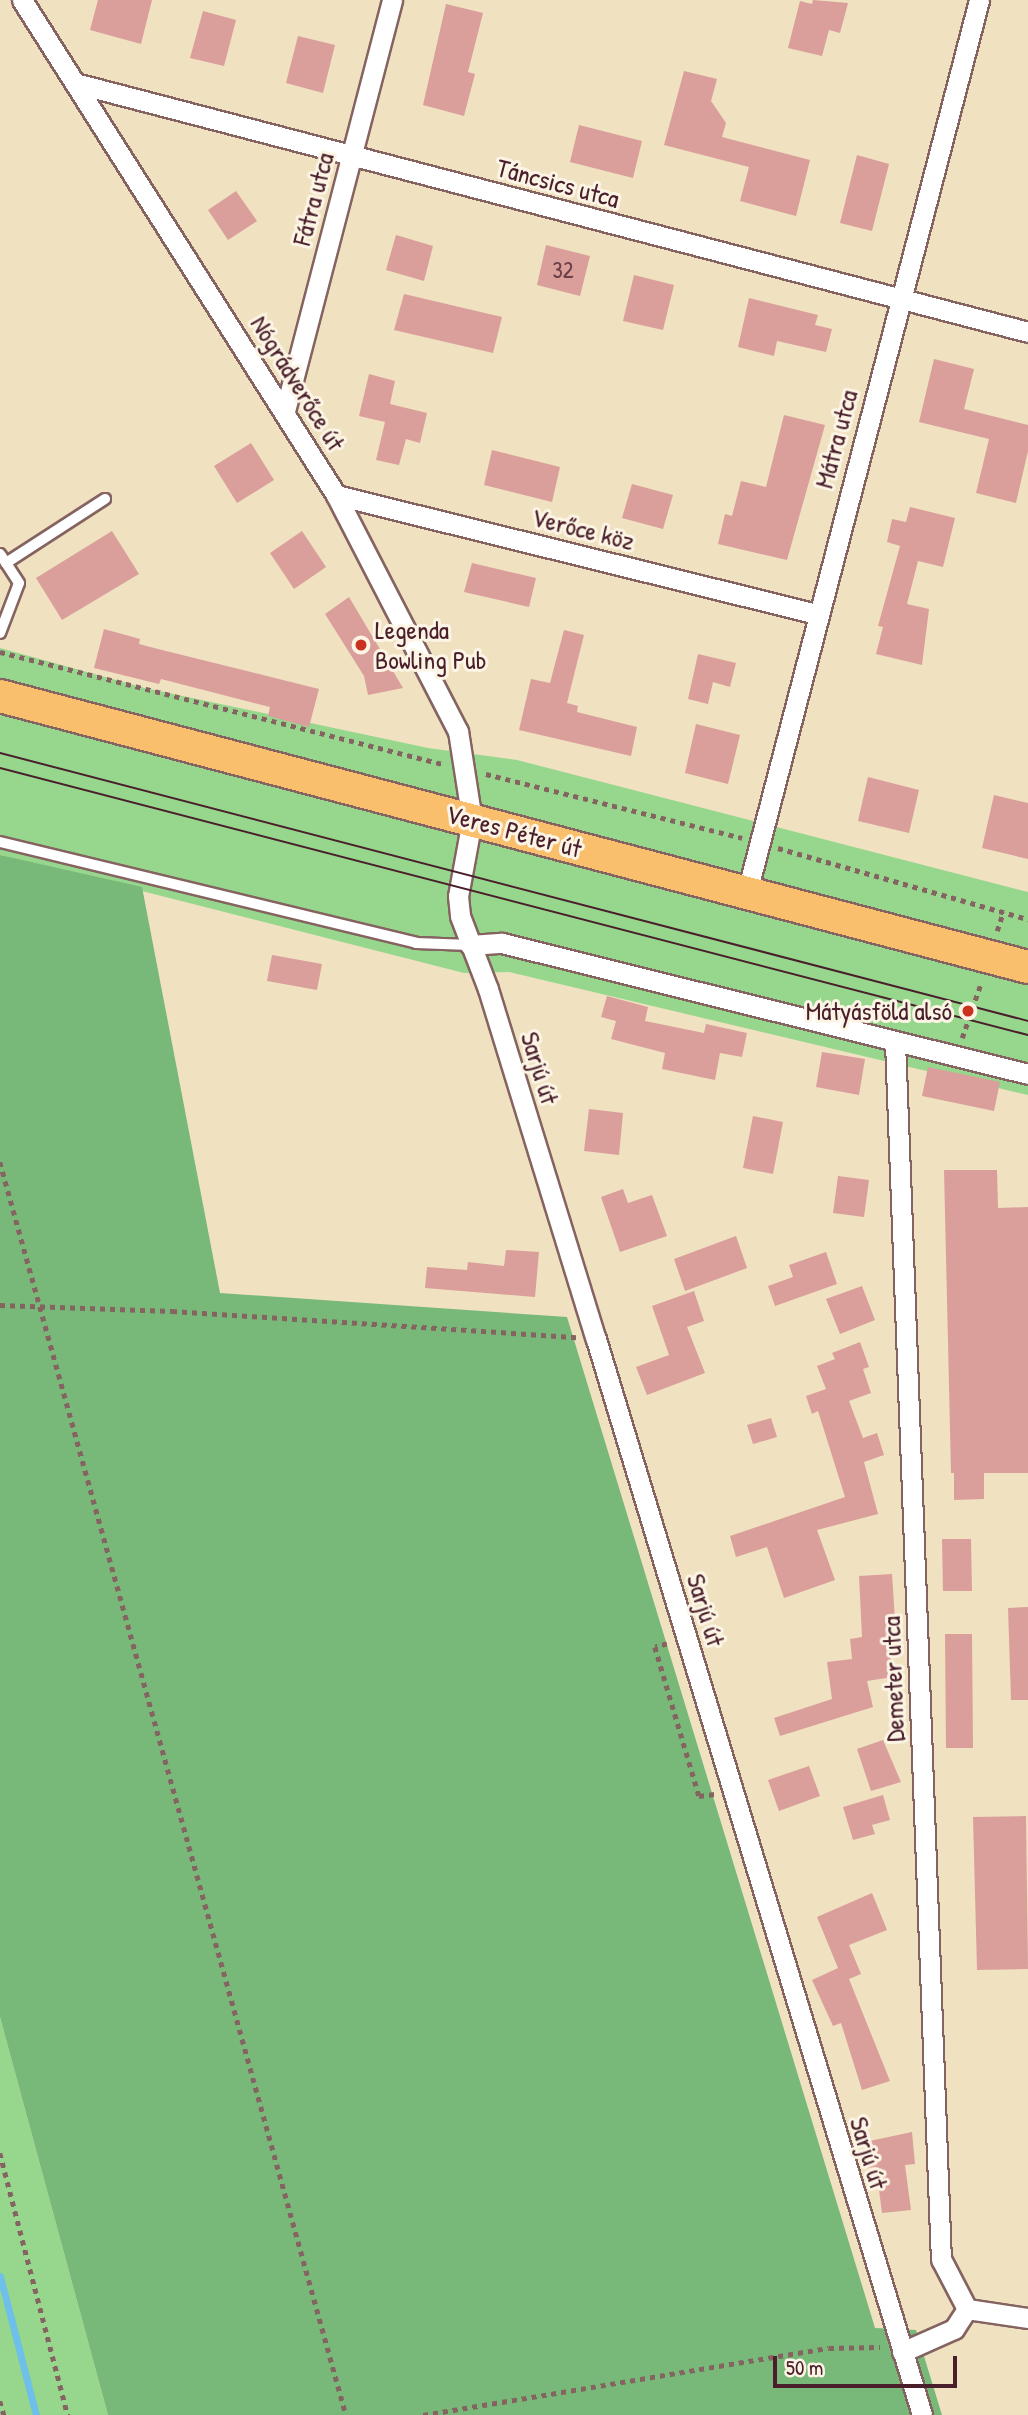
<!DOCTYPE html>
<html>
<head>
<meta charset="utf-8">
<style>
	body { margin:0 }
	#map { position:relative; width:1028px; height:2415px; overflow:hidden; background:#f0e1c1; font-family:"Patrick Hand",sans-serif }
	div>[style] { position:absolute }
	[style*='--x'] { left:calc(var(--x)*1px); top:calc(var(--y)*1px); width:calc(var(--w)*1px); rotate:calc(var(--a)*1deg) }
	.green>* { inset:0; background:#96d78d }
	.forest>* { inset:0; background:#78b878 }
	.stream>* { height:7px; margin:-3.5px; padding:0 3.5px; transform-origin:3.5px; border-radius:3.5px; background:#6ebfea }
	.building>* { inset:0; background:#da9f9b }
	.path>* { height:4.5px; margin-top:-2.25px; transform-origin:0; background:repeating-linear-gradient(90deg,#846360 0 5px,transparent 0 10px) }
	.roads { filter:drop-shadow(2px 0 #846360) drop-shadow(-2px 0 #846360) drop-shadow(0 2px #846360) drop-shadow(0 -2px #846360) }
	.lane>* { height:10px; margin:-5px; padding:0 5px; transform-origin:5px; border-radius:5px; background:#fff }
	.street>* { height:19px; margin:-9.5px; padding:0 9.5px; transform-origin:9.5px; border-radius:9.5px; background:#fff }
	.primary>* { height:32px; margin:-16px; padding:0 16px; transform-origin:16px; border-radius:16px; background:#f9bf6d }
	.tram>* { height:2px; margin:-1px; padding:0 1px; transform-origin:1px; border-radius:1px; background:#4a1f2b }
	.dots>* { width:19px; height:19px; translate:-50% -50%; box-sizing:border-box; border:4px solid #fcf5e5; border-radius:50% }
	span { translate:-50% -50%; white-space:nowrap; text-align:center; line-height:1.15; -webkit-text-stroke:6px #fcf5e5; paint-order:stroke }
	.number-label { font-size:23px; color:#6e3f47 }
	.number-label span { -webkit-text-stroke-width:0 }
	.street-label { font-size:26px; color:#4a1f2b }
	.poi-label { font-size:26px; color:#4a1f2b }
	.left { translate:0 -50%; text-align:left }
	.right { translate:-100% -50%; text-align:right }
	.scale { position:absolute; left:773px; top:2356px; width:184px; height:32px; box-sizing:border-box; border:4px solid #4a1f2b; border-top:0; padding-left:9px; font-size:21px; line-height:24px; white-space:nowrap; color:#4a1f2b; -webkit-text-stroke:5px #fcf5e5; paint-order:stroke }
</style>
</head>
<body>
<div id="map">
	<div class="green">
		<div style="clip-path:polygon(0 648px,145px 688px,428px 748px,517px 760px,1028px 892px,1028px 1095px,509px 972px,464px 973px,0 855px)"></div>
		<div style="clip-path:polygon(0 2017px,108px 2415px,0 2415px)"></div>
	</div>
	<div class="forest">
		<div style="clip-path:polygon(0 855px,142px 887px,220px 1293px,567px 1317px,875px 2328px,916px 2330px,942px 2415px,108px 2415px,0 2017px)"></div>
	</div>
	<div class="stream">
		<div style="--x:0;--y:2276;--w:144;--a:75.5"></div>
	</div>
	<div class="building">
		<div style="clip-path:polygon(98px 0,152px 0,141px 44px,90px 30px)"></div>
		<div style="clip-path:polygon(813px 0,848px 3px,840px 33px,829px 30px,822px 56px,788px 48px,800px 1px,812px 4px)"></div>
		<div style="clip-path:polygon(446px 4px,483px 13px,468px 72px,475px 74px,464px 116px,423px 105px)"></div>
		<div style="clip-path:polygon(203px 11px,236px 20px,224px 66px,190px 58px)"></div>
		<div style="clip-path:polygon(298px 36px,335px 45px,323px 93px,286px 83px)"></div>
		<div style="clip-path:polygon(684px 71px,717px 79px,711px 101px,726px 123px,722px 137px,810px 160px,796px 216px,740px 201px,749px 167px,664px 145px)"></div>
		<div style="clip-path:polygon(579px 125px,642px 141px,633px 178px,570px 162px)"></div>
		<div style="clip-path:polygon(857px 155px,889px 164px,872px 231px,840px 223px)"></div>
		<div style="clip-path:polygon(236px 191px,257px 221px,228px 240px,208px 210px)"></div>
		<div style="clip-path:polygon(396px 235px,433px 246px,424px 281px,386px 270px)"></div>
		<div style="clip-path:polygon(546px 245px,590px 256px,580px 296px,537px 285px)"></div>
		<div style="clip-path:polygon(634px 275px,674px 285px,663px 330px,623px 321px)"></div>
		<div style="clip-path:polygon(404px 294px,502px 317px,493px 353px,394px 330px)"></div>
		<div style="clip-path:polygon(749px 298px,818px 315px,815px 325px,832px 329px,826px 352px,777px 341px,774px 356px,738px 347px)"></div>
		<div style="clip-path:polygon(934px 359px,974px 369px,964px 409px,1028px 425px,1028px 451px,1016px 503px,976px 493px,989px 439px,919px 422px)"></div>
		<div style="clip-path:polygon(369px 374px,395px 381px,390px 404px,427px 413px,420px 443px,406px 439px,399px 465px,376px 460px,385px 422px,359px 416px)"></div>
		<div style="clip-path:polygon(784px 415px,825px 425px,787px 560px,718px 544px,725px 514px,732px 516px,741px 481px,766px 487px)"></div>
		<div style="clip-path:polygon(251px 443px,274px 480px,237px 503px,214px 466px)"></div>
		<div style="clip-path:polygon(492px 450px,560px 467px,552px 502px,484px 485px)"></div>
		<div style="clip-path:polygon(632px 484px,673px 495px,663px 529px,622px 518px)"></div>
		<div style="clip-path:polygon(910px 507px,955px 518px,943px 567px,918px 561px,907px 604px,929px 609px,922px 665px,876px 654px,883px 627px,878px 626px,900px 546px,887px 542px,892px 519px,906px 522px)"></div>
		<div style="clip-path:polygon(112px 531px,139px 574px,62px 620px,36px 578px)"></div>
		<div style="clip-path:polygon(302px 531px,326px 567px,294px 589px,270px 553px)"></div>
		<div style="clip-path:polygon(472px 563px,536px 578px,529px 607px,464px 592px)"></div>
		<div style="clip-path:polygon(349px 597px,403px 688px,368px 695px,364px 676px,325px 614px)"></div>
		<div style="clip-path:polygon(104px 629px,140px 639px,139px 644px,162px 650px,319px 689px,309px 727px,268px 716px,270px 707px,161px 679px,159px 684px,94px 668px)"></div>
		<div style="clip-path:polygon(564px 630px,584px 635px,567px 703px,578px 706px,577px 712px,637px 727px,631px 756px,519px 730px,531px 679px,550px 683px)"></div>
		<div style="clip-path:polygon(698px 654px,736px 663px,730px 687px,713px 682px,708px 704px,688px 699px)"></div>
		<div style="clip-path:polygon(696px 724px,740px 735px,728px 784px,685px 773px)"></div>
		<div style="clip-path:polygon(868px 777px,919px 790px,909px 833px,858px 821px)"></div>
		<div style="clip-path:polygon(994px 795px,1028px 803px,1028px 859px,982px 848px)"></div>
		<div style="clip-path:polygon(272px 955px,322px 964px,317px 990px,267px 981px)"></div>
		<div style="clip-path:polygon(607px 996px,648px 1007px,645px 1021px,704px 1033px,706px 1024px,747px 1033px,742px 1057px,720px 1053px,715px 1080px,662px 1069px,665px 1053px,611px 1039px,616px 1021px,601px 1017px)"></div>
		<div style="clip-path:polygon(822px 1052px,865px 1059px,859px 1095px,816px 1087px)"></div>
		<div style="clip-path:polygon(928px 1067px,1000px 1082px,994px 1111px,922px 1096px)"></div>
		<div style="clip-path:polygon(589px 1109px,623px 1113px,619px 1155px,584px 1151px)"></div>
		<div style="clip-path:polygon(753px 1116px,783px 1122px,773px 1174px,743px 1168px)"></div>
		<div style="clip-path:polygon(944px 1170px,997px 1170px,998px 1208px,1028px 1207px,1028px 1473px,984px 1473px,984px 1499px,954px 1500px,954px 1473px,951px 1473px)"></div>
		<div style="clip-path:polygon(838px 1176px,869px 1180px,864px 1217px,833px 1213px)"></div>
		<div style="clip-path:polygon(623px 1189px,628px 1203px,652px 1195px,667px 1236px,620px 1252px,601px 1197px)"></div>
		<div style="clip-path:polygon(736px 1236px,747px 1268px,685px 1291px,674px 1259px)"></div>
		<div style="clip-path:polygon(506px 1250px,539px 1252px,535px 1297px,425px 1288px,427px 1267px,467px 1270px,468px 1262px,504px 1266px)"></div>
		<div style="clip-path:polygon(826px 1252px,837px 1284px,775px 1306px,768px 1286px,793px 1277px,789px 1265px)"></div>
		<div style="clip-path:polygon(862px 1286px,875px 1320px,840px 1334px,826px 1299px)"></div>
		<div style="clip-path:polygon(694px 1291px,704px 1321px,687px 1327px,705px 1373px,647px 1395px,636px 1367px,669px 1355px,652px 1306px)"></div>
		<div style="clip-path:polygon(860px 1342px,869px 1367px,863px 1369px,871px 1393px,849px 1401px,863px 1438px,877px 1433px,884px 1455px,864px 1462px,878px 1514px,817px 1530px,835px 1580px,784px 1598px,767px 1547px,736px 1557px,730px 1536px,845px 1497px,818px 1411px,812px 1414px,806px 1396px,826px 1389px,817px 1366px,835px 1359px,832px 1353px)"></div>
		<div style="clip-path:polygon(771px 1418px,777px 1437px,753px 1444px,747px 1425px)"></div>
		<div style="clip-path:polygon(942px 1539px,971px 1539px,972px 1591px,943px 1591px)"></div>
		<div style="clip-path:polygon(892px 1574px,895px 1620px,886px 1621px,893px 1677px,867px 1681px,873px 1707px,780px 1736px,774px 1718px,832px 1699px,827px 1662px,852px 1659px,850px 1639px,862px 1637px,859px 1576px)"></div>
		<div style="clip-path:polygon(1028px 1607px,1028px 1700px,1011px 1700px,1008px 1608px)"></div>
		<div style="clip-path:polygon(945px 1634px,972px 1634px,973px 1748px,946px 1748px)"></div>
		<div style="clip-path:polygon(883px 1740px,901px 1782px,871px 1791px,857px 1749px)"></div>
		<div style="clip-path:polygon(809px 1766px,820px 1796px,779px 1811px,768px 1780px)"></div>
		<div style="clip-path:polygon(883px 1795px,890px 1820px,872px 1825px,875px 1834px,853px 1840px,843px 1807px)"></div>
		<div style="clip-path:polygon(1026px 1816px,1028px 1969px,977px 1970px,973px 1817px)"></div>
		<div style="clip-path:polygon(872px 1893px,887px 1930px,849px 1945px,861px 1974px,849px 1979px,890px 2081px,862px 2090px,841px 2023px,833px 2026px,812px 1980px,838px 1968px,817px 1917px)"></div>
		<div style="clip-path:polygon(912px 2132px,915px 2164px,905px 2165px,911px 2210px,882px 2213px,876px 2167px,867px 2168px,865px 2142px)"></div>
	</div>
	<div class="path">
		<div style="--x:0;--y:652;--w:457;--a:14.2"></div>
		<div style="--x:486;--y:774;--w:264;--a:14"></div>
		<div style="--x:778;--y:848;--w:260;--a:15.9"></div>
		<div style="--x:997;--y:931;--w:20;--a:-72"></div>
		<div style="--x:962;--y:1038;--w:58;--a:-70.9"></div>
		<div style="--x:0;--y:1162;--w:1300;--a:74.56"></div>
		<div style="--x:0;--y:1305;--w:172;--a:2"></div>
		<div style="--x:172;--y:1311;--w:405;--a:3.7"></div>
		<div style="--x:667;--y:1644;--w:12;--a:166"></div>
		<div style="--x:655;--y:1647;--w:155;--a:73.5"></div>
		<div style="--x:699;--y:1796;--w:16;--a:-7"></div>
		<div style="--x:0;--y:2153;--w:271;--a:75.5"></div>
		<div style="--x:0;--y:2401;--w:15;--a:74"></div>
		<div style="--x:423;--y:2415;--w:411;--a:-9.4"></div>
		<div style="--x:829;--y:2348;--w:51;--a:-1.1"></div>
	</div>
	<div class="roads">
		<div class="lane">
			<div style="--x:0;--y:554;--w:11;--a:56"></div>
			<div style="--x:6;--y:563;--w:118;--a:-32.9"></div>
			<div style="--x:0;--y:633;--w:53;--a:-69.2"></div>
			<div style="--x:19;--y:583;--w:24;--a:-123"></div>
			<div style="--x:0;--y:842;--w:428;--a:13.6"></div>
			<div style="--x:416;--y:943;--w:54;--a:2.1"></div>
		</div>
		<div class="street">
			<div style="--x:22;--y:0;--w:586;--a:57.61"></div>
			<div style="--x:336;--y:495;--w:266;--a:62.7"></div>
			<div style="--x:458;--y:731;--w:90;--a:81.1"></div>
			<div style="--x:472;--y:820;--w:77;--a:100.4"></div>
			<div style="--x:458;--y:896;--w:20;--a:84"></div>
			<div style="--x:460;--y:916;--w:78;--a:69"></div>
			<div style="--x:488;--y:989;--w:366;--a:72.9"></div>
			<div style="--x:596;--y:1339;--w:1124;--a:73.14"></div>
			<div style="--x:75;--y:83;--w:985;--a:14.64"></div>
			<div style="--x:285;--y:411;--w:425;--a:-75.4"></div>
			<div style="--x:336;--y:495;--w:496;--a:13.9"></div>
			<div style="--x:747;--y:892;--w:922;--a:-75.42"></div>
			<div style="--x:470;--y:945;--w:32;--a:-4"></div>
			<div style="--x:502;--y:943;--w:542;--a:13.98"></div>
			<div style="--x:895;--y:1042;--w:1218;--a:87.84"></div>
			<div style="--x:941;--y:2259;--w:56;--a:62.5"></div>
			<div style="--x:902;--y:2352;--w:57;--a:-23.9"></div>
			<div style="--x:954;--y:2329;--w:24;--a:-57"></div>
			<div style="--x:967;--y:2309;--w:62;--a:8.4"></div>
		</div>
		<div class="primary">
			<div style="--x:0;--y:696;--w:1063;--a:14.77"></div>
		</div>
	</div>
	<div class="tram">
		<div style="--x:0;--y:753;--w:1062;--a:14.61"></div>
		<div style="--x:0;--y:768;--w:1062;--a:14.56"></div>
	</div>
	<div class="dots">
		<div style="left:361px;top:645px;background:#c8321e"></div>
		<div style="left:968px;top:1011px;background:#c8321e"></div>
	</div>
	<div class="number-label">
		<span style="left:563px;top:270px">32</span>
	</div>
	<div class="street-label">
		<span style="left:558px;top:183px;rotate:15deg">Táncsics utca</span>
		<span style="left:313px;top:199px;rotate:-75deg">Fátra utca</span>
		<span style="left:298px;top:383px;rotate:58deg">Nógrádverőce út</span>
		<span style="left:836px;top:439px;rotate:-75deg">Mátra utca</span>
		<span style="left:583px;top:529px;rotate:14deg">Verőce köz</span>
		<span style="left:514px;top:831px;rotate:15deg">Veres Péter út</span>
		<span style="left:540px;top:1068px;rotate:73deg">Sarjú út</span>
		<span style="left:706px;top:1610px;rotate:73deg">Sarjú út</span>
		<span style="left:893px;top:1679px;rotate:-92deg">Demeter utca</span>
		<span style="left:869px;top:2153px;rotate:73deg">Sarjú út</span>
	</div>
	<div class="poi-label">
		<span class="left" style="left:375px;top:645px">Legenda<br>Bowling Pub</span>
		<span class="right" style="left:952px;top:1011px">Mátyásföld alsó</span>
	</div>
	<div class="scale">50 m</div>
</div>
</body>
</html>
